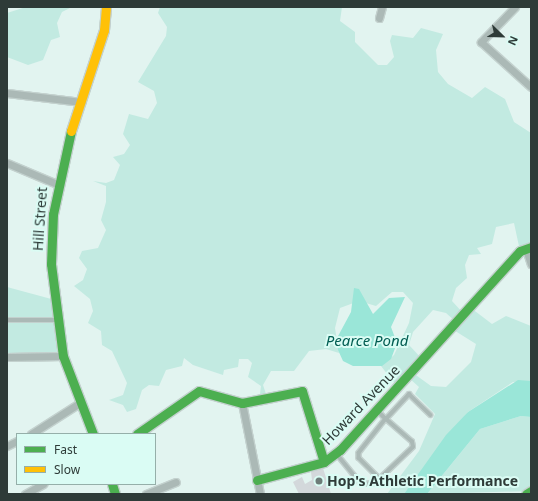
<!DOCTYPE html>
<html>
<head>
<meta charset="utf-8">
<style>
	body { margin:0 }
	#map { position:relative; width:538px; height:501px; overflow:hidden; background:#e2f4f0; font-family:"Noto Sans",sans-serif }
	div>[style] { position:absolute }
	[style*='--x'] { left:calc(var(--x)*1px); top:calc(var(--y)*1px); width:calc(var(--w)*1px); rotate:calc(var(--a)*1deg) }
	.green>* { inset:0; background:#c2eae1 }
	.water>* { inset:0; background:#9ae6d8 }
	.building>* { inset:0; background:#d3d8db }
	.roads { filter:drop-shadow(1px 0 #c3d1ce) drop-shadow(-1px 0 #c3d1ce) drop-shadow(0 1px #c3d1ce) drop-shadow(0 -1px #c3d1ce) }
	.lane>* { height:3.5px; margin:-1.75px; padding:0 1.75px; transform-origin:1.75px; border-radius:1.75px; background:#abb9b6 }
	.street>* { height:7px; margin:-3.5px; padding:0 3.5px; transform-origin:3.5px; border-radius:3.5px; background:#abb9b6 }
	.fast>* { height:9px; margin:-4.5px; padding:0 4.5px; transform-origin:4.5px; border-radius:4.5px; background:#4caf50 }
	.slow>* { height:9px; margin:-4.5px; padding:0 4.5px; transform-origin:4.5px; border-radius:4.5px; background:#ffc107 }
	.dots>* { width:11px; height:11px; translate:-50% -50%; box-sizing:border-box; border:2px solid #dafcf4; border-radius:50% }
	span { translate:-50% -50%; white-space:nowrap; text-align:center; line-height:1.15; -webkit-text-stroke:4px #dafcf4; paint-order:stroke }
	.street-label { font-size:14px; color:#2e3b38 }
	.poi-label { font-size:14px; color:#2e3b38; font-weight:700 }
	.left { translate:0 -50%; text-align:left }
	.water-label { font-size:15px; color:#015d52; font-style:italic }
	.frame { position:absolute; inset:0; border:8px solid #2e3b38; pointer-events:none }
	.legend { position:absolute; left:16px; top:433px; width:140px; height:52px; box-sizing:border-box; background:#dafcf4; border:1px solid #95afa9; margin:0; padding:5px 7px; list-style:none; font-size:12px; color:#2e3b38 }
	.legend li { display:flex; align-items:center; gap:8px; height:20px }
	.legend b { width:20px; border:1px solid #95afa9 }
	.north { position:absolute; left:482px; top:16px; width:40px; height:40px; -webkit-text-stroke:3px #dafcf4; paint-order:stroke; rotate:113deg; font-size:11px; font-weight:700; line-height:16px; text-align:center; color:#2e3b38 }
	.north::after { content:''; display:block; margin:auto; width:14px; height:18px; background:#2e3b38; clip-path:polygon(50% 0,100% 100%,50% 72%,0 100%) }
</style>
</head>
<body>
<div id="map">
	<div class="green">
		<div style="clip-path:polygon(26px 7px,70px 8px,62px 12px,57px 23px,60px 37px,51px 40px,43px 60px,28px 65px,7px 57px,7px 13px)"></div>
		<div style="clip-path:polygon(evenodd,160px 7px,342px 7px,340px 21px,355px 32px,355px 42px,378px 65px,387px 65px,394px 57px,390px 41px,392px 35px,413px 38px,421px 28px,443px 34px,436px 50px,438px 72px,448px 84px,472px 98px,485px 87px,505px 99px,514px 122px,531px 133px,531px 247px,520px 251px,514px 223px,496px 227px,492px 244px,477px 248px,481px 254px,469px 255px,465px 265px,467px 278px,456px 288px,452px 301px,464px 314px,471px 308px,492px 324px,506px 316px,531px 326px,531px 381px,513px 382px,468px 412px,404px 494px,387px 494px,419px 451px,435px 414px,415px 394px,419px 387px,409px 378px,398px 388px,381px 366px,394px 355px,409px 323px,413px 303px,403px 292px,392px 292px,376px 306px,359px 301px,340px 308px,335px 328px,339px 353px,326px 349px,309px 351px,294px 371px,271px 371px,263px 385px,268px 400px,259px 402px,261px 386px,248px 377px,252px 363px,248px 359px,239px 359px,238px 367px,224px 370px,223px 375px,193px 365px,184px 358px,182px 366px,166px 370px,159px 386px,149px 385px,142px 390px,136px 409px,127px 412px,123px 405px,109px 400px,123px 395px,127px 383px,112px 351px,102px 345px,101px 331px,88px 323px,93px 311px,90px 299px,74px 286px,83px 280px,87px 269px,79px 258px,82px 251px,98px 248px,106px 230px,101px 220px,106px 202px,106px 186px,93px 181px,106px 183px,114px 180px,120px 165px,113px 157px,124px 154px,130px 145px,123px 134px,129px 114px,148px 119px,157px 103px,154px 91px,138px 82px,166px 36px,167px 27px,158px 13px,160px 7px,433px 310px,446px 313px,456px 322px,452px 329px,476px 344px,471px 362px,446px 387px,431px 386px,413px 373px,423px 360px,409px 345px,413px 332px,433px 310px)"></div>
		<div style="clip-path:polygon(7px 287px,55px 300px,63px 356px,7px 357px)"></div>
		<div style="clip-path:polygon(521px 416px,531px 417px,531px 491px,427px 494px,480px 429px)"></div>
	</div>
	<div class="water">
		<div style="clip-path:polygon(354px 288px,359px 289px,373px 314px,389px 298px,405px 297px,391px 327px,397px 343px,391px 359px,382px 366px,353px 366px,343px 361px,338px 350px,337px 338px,351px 312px)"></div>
		<div style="clip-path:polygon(518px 380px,531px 381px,531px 417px,521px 416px,480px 429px,427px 494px,404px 494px,446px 435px,468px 412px)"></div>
	</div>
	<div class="building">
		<div style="clip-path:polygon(323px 468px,331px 494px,299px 494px,293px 482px,302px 477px,305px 484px,312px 480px,311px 472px)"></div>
	</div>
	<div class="roads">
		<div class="lane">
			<div style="--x:7;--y:320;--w:50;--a:0"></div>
			<div style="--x:377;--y:410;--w:13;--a:45"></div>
			<div style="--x:386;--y:419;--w:43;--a:128.5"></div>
			<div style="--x:359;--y:453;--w:5;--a:90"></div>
			<div style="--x:359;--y:458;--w:31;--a:45"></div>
			<div style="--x:337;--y:454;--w:38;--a:51"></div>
			<div style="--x:361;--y:484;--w:14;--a:-4"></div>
			<div style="--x:375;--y:483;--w:52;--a:-43.5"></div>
			<div style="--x:413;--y:447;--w:5;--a:-101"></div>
			<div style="--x:412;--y:442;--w:35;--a:-139"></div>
			<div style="--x:386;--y:419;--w:34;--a:-47"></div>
			<div style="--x:409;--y:394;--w:30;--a:44"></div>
		</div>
		<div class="street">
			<div style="--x:515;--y:7;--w:49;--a:134.2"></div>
			<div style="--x:481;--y:42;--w:67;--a:42"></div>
			<div style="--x:379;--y:18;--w:11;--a:-75"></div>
			<div style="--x:7;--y:93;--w:75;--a:6.9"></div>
			<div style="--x:7;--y:163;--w:54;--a:22.8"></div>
			<div style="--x:526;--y:249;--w:16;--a:72"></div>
			<div style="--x:7;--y:357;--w:56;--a:-1"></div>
			<div style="--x:242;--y:403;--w:93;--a:78.8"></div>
			<div style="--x:31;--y:434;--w:59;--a:-32.6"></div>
			<div style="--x:7;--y:446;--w:11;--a:-27"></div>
			<div style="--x:25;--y:494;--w:21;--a:-29"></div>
			<div style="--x:146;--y:494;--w:32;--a:-22"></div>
		</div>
		<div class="fast">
			<div style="--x:71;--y:131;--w:85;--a:102.2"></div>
			<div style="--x:53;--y:214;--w:50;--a:92.3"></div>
			<div style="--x:51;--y:264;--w:93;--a:82.6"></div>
			<div style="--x:63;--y:356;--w:84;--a:69"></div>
			<div style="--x:137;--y:434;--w:75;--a:-34.7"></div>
			<div style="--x:199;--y:391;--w:45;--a:15.6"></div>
			<div style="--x:242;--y:403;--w:61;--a:-11.3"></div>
			<div style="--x:302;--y:391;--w:74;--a:72.8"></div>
			<div style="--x:257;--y:480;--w:69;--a:-15"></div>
			<div style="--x:324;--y:462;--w:20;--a:-37"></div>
			<div style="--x:340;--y:450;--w:268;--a:-47.9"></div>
			<div style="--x:520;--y:251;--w:12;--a:-20"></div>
			<div style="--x:112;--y:484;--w:10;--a:73"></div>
			<div style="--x:526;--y:494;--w:6;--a:-31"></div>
		</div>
		<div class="slow">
			<div style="--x:71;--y:131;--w:106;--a:-71.9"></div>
			<div style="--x:104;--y:30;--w:23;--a:-85"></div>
		</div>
	</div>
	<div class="dots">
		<div style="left:319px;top:481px;background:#6d7c78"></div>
	</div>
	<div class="street-label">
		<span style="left:40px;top:219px;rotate:-86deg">Hill Street</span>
		<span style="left:361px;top:405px;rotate:-46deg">Howard Avenue</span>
	</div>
	<div class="poi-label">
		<span class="left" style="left:327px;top:481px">Hop's Athletic Performance</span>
	</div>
	<div class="water-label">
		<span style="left:367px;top:341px">Pearce Pond</span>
	</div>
	<div class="frame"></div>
	<ul class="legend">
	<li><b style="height:5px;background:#4caf50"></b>Fast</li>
	<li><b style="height:5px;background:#ffc107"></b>Slow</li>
	</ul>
	<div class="north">N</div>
</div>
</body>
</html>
